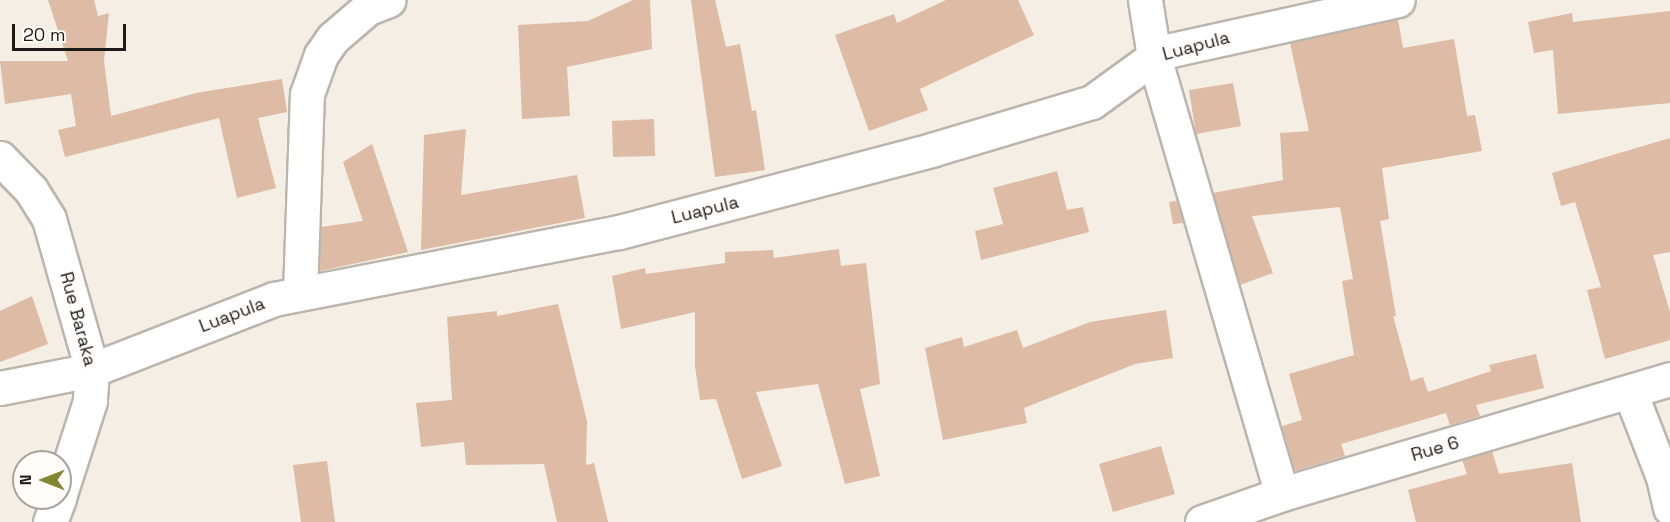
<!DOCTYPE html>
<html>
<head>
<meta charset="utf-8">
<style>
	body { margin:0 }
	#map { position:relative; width:1670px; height:522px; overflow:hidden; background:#f4eee5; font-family:"Space Grotesk",sans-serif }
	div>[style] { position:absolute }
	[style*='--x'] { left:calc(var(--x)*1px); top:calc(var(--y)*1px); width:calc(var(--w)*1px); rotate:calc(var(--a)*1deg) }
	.building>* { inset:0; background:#ddbba5 }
	.roads { filter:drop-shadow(2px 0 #bbb5ad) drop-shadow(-2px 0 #bbb5ad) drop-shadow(0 2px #bbb5ad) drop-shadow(0 -2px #bbb5ad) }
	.minor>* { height:33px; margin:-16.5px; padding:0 16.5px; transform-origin:16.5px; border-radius:16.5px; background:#fff }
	span { translate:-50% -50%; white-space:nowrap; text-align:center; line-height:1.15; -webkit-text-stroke:5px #fffcf9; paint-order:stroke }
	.street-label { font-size:18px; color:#1d1b17 }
	.north { position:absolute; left:12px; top:450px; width:60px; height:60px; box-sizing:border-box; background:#fffcf9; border:2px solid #a5a29f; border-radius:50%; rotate:270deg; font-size:16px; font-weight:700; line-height:24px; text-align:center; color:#1d1b17 }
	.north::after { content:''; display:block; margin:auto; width:21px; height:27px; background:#828631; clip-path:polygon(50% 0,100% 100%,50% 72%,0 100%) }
	.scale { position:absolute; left:12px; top:24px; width:114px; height:27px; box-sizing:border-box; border:3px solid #1d1b17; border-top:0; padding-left:8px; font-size:18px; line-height:21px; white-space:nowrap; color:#1d1b17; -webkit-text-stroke:4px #fffcf9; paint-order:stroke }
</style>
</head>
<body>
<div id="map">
	<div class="building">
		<div style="clip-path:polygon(48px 0,94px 0,98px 16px,109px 13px,104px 61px,111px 116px,196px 93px,282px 79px,287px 112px,258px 118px,276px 188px,237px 198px,219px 118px,65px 157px,58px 130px,76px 126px,71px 94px,5px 104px,0 61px,68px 61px)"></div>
		<div style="clip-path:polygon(633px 0,650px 0,652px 49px,567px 67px,570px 116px,522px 119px,518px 25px,588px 21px)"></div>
		<div style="clip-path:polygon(691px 0,715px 0,726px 47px,740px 44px,752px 111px,756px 110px,765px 170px,715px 177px)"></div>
		<div style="clip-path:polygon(946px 0,1018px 0,1034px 35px,920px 89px,928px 110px,869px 131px,835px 35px,894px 14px,897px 23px)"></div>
		<div style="clip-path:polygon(1670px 11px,1670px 103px,1558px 114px,1553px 50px,1534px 53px,1528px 22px,1572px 13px,1573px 22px)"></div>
		<div style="clip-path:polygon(1398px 19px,1403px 48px,1454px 39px,1467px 116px,1475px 115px,1482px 151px,1382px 168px,1389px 219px,1380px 221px,1396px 316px,1393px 316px,1411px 381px,1423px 377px,1428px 392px,1491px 371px,1489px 365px,1536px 354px,1544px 388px,1476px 405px,1480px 416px,1450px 425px,1446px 413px,1341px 444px,1345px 456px,1295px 471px,1282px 426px,1302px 420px,1289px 374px,1354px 355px,1342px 281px,1353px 279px,1340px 207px,1252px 216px,1273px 273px,1240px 285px,1213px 193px,1283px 180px,1280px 133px,1309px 131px,1290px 43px)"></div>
		<div style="clip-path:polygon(1233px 83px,1241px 126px,1196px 134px,1189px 90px)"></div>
		<div style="clip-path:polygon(654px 119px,655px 156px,613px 157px,612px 121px)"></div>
		<div style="clip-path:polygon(466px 129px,461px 195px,577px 175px,585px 218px,421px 250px,424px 135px)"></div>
		<div style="clip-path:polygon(1670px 138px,1670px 252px,1653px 255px,1670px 312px,1670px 340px,1605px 359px,1587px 290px,1601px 287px,1575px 202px,1561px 206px,1552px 173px)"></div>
		<div style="clip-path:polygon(372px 144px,408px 252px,320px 271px,321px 227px,363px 221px,343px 162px)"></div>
		<div style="clip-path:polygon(1057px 171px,1067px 210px,1083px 207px,1089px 232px,981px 260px,975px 231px,1003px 224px,993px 188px)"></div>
		<div style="clip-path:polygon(1177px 201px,1183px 223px,1173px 224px,1169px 202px)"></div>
		<div style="clip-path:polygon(839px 249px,841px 266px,866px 263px,880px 384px,860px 389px,880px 476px,845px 484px,818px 384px,756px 392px,782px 466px,742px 479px,716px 399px,700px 400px,695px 366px,695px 312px,621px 329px,612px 276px,645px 268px,646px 274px,725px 263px,725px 252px,773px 250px,774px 258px)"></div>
		<div style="clip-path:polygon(32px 296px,48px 344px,0 362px,0 311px)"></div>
		<div style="clip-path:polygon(558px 304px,587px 421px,586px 465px,594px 463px,608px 522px,557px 522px,544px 464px,466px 465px,464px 442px,421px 447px,416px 403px,452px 400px,447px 317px,497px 311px,497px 316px)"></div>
		<div style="clip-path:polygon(1166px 310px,1173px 358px,1135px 364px,1024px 408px,1027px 423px,943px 440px,925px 348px,962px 337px,964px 347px,1017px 330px,1023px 348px,1090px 322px)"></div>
		<div style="clip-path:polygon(1161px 446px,1175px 494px,1113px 512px,1099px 464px)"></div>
		<div style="clip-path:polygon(1492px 451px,1499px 474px,1572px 463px,1581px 522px,1416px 522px,1408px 490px,1467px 474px,1462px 460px)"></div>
		<div style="clip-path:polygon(327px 461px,335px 522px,301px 522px,293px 465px)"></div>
	</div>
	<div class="roads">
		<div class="minor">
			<div style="--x:1145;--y:0;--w:58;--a:81"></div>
			<div style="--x:1154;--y:57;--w:455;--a:73.7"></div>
			<div style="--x:0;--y:158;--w:45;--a:45.9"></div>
			<div style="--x:31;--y:190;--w:34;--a:58"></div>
			<div style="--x:49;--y:219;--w:157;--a:74.1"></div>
			<div style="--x:92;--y:370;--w:31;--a:94"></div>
			<div style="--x:90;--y:401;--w:98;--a:107.9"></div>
			<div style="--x:300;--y:293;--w:199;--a:-88"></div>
			<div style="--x:307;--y:94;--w:41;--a:-70.3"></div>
			<div style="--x:321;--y:55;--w:21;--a:-55"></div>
			<div style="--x:333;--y:38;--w:46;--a:-40.6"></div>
			<div style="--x:368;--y:8;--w:22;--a:-21"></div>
			<div style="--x:0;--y:388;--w:94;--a:-11.1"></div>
			<div style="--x:92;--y:370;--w:195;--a:-21.3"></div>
			<div style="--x:274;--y:299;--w:351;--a:-11"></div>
			<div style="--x:619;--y:232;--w:323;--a:-14.7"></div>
			<div style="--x:931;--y:150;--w:168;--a:-16.6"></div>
			<div style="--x:1092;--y:102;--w:77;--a:-36"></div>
			<div style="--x:1154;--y:57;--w:18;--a:-22"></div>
			<div style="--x:1171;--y:50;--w:232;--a:-12.4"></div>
			<div style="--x:1630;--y:392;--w:91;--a:68.8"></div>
			<div style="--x:1663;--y:477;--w:32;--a:77"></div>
			<div style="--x:50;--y:522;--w:26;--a:-69"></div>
			<div style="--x:1202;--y:522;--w:85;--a:-19.3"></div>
			<div style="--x:1282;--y:494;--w:405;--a:-16.5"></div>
		</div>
	</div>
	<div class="street-label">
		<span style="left:1196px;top:46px;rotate:-15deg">Luapula</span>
		<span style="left:705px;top:210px;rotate:-14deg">Luapula</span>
		<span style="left:232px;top:315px;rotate:-21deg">Luapula</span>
		<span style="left:78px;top:319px;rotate:75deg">Rue Baraka</span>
		<span style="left:1435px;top:449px;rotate:-16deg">Rue 6</span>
	</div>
	<div class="north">N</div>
	<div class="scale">20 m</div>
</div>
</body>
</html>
